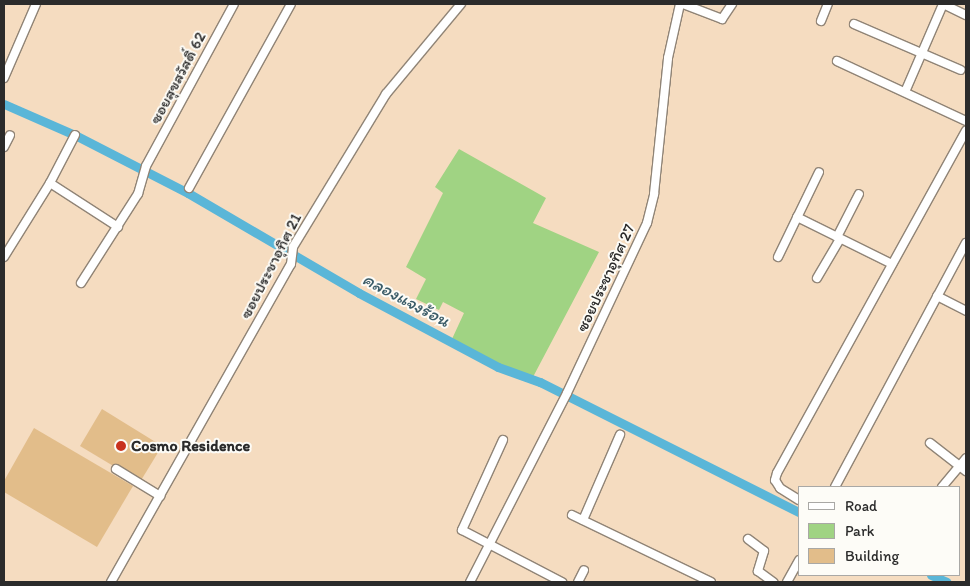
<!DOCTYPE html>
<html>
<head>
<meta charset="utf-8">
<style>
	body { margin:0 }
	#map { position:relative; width:970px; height:586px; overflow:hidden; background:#f5dcc0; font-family:Itim,"Playpen Sans Thai",sans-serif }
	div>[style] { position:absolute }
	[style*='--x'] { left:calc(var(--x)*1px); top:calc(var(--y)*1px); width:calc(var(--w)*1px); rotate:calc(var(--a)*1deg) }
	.green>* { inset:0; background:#a0d383 }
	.canal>* { height:9px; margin:-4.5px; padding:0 4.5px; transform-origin:4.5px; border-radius:4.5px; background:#5ab6d8 }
	.building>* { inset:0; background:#e2bd8a }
	.roads { filter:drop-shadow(1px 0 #908476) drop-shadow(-1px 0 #908476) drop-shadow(0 1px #908476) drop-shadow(0 -1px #908476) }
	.street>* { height:8px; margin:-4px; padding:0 4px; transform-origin:4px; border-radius:4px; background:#fff }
	.dots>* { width:14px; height:14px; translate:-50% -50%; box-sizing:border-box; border:2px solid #fdfcf7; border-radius:50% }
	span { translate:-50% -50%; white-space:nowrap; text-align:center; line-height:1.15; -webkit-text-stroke:4px #fdfcf7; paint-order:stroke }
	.street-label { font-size:16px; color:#2b2b2b }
	.poi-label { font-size:16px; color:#2b2b2b; font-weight:700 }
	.left { translate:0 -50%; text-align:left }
	.water-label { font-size:18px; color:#3b5c68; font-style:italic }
	.frame { position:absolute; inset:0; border:5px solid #2b2b2b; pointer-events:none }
	.legend { position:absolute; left:798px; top:486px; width:162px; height:90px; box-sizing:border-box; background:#fdfcf7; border:1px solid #a9a8a5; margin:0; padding:6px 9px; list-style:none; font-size:15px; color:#2b2b2b }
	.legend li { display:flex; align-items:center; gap:10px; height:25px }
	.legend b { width:25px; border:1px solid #a9a8a5 }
</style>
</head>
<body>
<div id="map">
	<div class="green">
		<div style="clip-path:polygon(459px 149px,546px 198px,533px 223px,599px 252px,533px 377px,507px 370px,452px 339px,464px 313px,443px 302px,439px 310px,416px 299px,426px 279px,406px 267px,443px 193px,435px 187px)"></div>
	</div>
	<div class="canal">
		<div style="--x:4;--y:104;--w:77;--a:23.6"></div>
		<div style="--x:75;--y:135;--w:127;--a:27.2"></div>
		<div style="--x:188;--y:193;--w:198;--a:30.3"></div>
		<div style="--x:359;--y:293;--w:157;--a:28"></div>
		<div style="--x:498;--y:367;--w:45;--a:19.7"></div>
		<div style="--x:540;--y:382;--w:290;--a:26.7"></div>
		<div style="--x:931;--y:575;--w:17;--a:24"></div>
	</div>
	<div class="building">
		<div style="clip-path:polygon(102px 409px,162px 446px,140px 482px,80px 446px)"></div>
		<div style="clip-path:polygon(34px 428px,133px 486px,97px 547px,4px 492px,4px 481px)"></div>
	</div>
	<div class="roads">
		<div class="street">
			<div style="--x:683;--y:4;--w:42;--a:21"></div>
			<div style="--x:722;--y:19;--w:18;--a:-56"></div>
			<div style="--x:943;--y:4;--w:25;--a:26"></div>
			<div style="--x:821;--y:21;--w:18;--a:-68"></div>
			<div style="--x:854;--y:24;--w:116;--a:23.3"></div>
			<div style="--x:837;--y:61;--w:142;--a:24.9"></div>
			<div style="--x:4;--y:78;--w:81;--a:-66.6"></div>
			<div style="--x:905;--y:92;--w:96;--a:-66.6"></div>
			<div style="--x:4;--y:147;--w:13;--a:-63"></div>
			<div style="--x:50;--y:183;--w:81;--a:32.9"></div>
			<div style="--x:189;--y:188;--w:210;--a:-61"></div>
			<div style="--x:797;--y:217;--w:106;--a:26.3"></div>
			<div style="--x:837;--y:237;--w:48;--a:-62.9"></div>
			<div style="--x:4;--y:257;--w:87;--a:-58.1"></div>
			<div style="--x:50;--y:183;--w:54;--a:-62.5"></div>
			<div style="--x:778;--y:257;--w:94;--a:-64.2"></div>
			<div style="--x:817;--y:278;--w:45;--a:-59.5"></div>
			<div style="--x:81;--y:283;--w:106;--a:-57.4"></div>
			<div style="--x:138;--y:194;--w:29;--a:-74"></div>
			<div style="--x:146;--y:166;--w:184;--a:-61.5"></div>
			<div style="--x:937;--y:296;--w:33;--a:27"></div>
			<div style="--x:503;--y:440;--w:99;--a:114.5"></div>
			<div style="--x:462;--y:530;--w:113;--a:27.5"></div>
			<div style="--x:930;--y:443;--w:46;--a:37.9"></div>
			<div style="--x:116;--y:469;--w:52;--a:31.5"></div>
			<div style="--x:835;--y:487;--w:277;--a:-61.8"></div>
			<div style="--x:942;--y:487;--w:38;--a:-50"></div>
			<div style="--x:799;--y:500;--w:22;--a:-148"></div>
			<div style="--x:780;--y:488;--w:9;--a:-122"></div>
			<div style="--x:775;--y:480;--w:7;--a:-74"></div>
			<div style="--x:777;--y:473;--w:391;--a:-61.1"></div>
			<div style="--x:572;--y:515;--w:154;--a:25.7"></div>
			<div style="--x:583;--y:520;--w:93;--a:-66.5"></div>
			<div style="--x:748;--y:539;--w:20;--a:37"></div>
			<div style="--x:764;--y:551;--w:21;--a:107"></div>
			<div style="--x:758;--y:571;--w:19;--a:36"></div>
			<div style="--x:111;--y:582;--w:365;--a:-60.5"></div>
			<div style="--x:291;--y:264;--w:17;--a:-83"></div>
			<div style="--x:293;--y:247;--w:179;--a:-58.7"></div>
			<div style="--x:386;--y:94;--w:117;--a:-50.2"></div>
			<div style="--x:470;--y:582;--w:212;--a:-62.8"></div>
			<div style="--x:567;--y:393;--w:188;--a:-64.8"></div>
			<div style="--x:647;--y:223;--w:30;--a:-76"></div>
			<div style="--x:654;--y:194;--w:137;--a:-84.1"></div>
			<div style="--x:668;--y:58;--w:55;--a:-77.5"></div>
			<div style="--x:578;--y:582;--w:13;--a:-63"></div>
			<div style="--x:787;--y:582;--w:25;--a:-61"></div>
		</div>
	</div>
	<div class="dots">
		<div style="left:121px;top:446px;background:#c8321e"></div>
	</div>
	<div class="street-label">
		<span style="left:178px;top:78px;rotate:-62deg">ซอยสุขสวัสดิ์ 62</span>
		<span style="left:271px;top:266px;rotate:-63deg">ซอยประชาอุทิศ 21</span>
		<span style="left:606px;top:278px;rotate:-65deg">ซอยประชาอุทิศ 27</span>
	</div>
	<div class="poi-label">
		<span class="left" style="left:131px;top:446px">Cosmo Residence</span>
	</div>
	<div class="water-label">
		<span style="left:406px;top:300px;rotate:28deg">คลองแจงร้อน</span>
	</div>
	<div class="frame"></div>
	<ul class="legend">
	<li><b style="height:6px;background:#fff"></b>Road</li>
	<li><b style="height:14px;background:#a0d383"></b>Park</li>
	<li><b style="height:14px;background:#e2bd8a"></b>Building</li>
	</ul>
</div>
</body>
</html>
